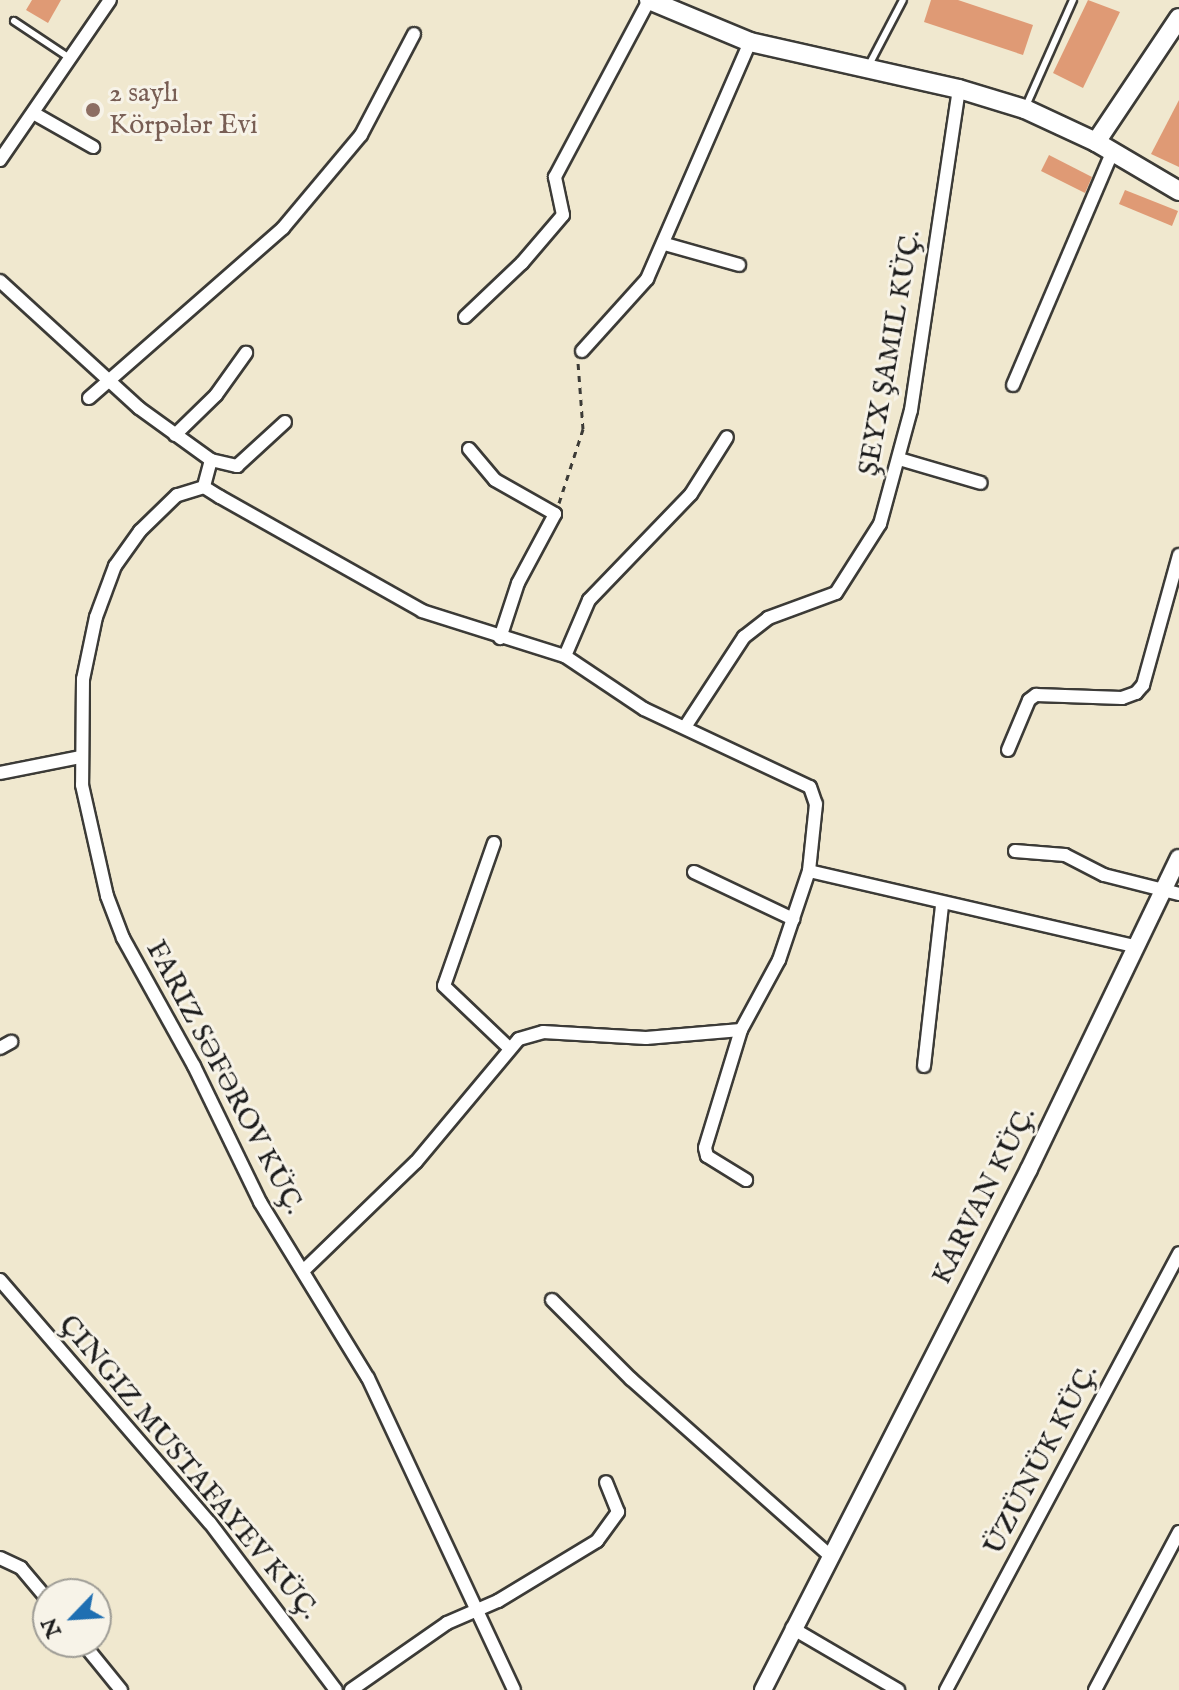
<!DOCTYPE html>
<html>
<head>
<meta charset="utf-8">
<style>
	body { margin:0 }
	#map { position:relative; width:1179px; height:1690px; overflow:hidden; background:#f0e8cf; font-family:"IM FELL English",serif }
	div>[style] { position:absolute }
	[style*='--x'] { left:calc(var(--x)*1px); top:calc(var(--y)*1px); width:calc(var(--w)*1px); rotate:calc(var(--a)*1deg) }
	.building>* { inset:0; background:#df9a75 }
	.path>* { height:3px; margin-top:-1.5px; transform-origin:0; background:repeating-linear-gradient(90deg,#3c3b37 0 6px,transparent 0 12px) }
	.roads { filter:drop-shadow(2px 0 #3c3b37) drop-shadow(-2px 0 #3c3b37) drop-shadow(0 2px #3c3b37) drop-shadow(0 -2px #3c3b37) }
	.service>* { height:6px; margin:-3px; padding:0 3px; transform-origin:3px; border-radius:3px; background:#fff }
	.minor>* { height:12px; margin:-6px; padding:0 6px; transform-origin:6px; border-radius:6px; background:#fff }
	.tertiary>* { height:16px; margin:-8px; padding:0 8px; transform-origin:8px; border-radius:8px; background:#fff }
	.secondary>* { height:18px; margin:-9px; padding:0 9px; transform-origin:9px; border-radius:9px; background:#fff }
	.dots>* { width:22px; height:22px; translate:-50% -50%; box-sizing:border-box; border:4px solid #f7f3e8; border-radius:50% }
	span { translate:-50% -50%; white-space:nowrap; text-align:center; line-height:1.15; -webkit-text-stroke:6px #f7f3e8; paint-order:stroke }
	.education-label { font-size:28px; color:#785e54 }
	.left { translate:0 -50%; text-align:left }
	.street-label { font-size:28px; color:#1c1c1c }
	.north { position:absolute; left:32px; top:1578px; width:80px; height:80px; box-sizing:border-box; background:#f7f3e8; border:2px solid #9f9d96; border-radius:50%; rotate:245deg; font-size:22px; font-weight:700; line-height:32px; text-align:center; color:#1c1c1c }
	.north::after { content:''; display:block; margin:auto; width:28px; height:36px; background:#1f6fb2; clip-path:polygon(50% 0,100% 100%,50% 72%,0 100%) }
</style>
</head>
<body>
<div id="map">
	<div class="building">
		<div style="clip-path:polygon(32px 0,61px 0,48px 23px,26px 10px)"></div>
		<div style="clip-path:polygon(931px 0,958px 0,1033px 25px,1023px 55px,924px 22px)"></div>
		<div style="clip-path:polygon(1088px 0,1120px 12px,1083px 88px,1053px 73px)"></div>
		<div style="clip-path:polygon(1179px 100px,1179px 167px,1151px 154px)"></div>
		<div style="clip-path:polygon(1049px 155px,1092px 177px,1085px 193px,1041px 171px)"></div>
		<div style="clip-path:polygon(1125px 190px,1178px 211px,1172px 226px,1119px 204px)"></div>
	</div>
	<div class="path">
		<div style="--x:559;--y:503;--w:78;--a:-72"></div>
		<div style="--x:583;--y:429;--w:67;--a:-94.3"></div>
	</div>
	<div class="roads">
		<div class="service">
			<div style="--x:14;--y:21;--w:65;--a:33.7"></div>
			<div style="--x:869;--y:65;--w:73;--a:-62.4"></div>
			<div style="--x:1026;--y:106;--w:116;--a:-66.1"></div>
		</div>
		<div class="minor">
			<div style="--x:35;--y:114;--w:67;--a:29.6"></div>
			<div style="--x:0;--y:160;--w:194;--a:-55.5"></div>
			<div style="--x:665;--y:244;--w:77;--a:15.8"></div>
			<div style="--x:0;--y:281;--w:188;--a:42.4"></div>
			<div style="--x:139;--y:408;--w:89;--a:35.8"></div>
			<div style="--x:211;--y:460;--w:28;--a:105"></div>
			<div style="--x:204;--y:487;--w:19;--a:32"></div>
			<div style="--x:220;--y:497;--w:232;--a:29.4"></div>
			<div style="--x:422;--y:611;--w:150;--a:17.5"></div>
			<div style="--x:565;--y:656;--w:95;--a:33.9"></div>
			<div style="--x:644;--y:709;--w:183;--a:25.2"></div>
			<div style="--x:810;--y:787;--w:18;--a:71"></div>
			<div style="--x:816;--y:804;--w:67;--a:96"></div>
			<div style="--x:809;--y:871;--w:334;--a:13"></div>
			<div style="--x:465;--y:317;--w:79;--a:-43.5"></div>
			<div style="--x:522;--y:263;--w:63;--a:-49.5"></div>
			<div style="--x:563;--y:215;--w:39;--a:-102"></div>
			<div style="--x:555;--y:177;--w:200;--a:-62"></div>
			<div style="--x:582;--y:351;--w:97;--a:-47.9"></div>
			<div style="--x:647;--y:279;--w:258;--a:-66.5"></div>
			<div style="--x:1013;--y:385;--w:254;--a:-66.9"></div>
			<div style="--x:89;--y:398;--w:258;--a:-41.2"></div>
			<div style="--x:283;--y:228;--w:121;--a:-50"></div>
			<div style="--x:361;--y:135;--w:114;--a:-62.3"></div>
			<div style="--x:175;--y:435;--w:57;--a:-44.3"></div>
			<div style="--x:216;--y:395;--w:52;--a:-54.5"></div>
			<div style="--x:469;--y:449;--w:40;--a:50"></div>
			<div style="--x:495;--y:480;--w:69;--a:29.5"></div>
			<div style="--x:555;--y:514;--w:78;--a:118.2"></div>
			<div style="--x:518;--y:583;--w:58;--a:108.1"></div>
			<div style="--x:899;--y:459;--w:85;--a:16.3"></div>
			<div style="--x:211;--y:460;--w:27;--a:13"></div>
			<div style="--x:237;--y:466;--w:65;--a:-42.5"></div>
			<div style="--x:204;--y:487;--w:28;--a:163"></div>
			<div style="--x:177;--y:495;--w:52;--a:135.8"></div>
			<div style="--x:140;--y:531;--w:43;--a:125.5"></div>
			<div style="--x:115;--y:566;--w:54;--a:110.4"></div>
			<div style="--x:96;--y:617;--w:63;--a:101.8"></div>
			<div style="--x:83;--y:679;--w:106;--a:90.5"></div>
			<div style="--x:82;--y:785;--w:114;--a:77.3"></div>
			<div style="--x:107;--y:896;--w:45;--a:69.1"></div>
			<div style="--x:123;--y:938;--w:146;--a:61"></div>
			<div style="--x:194;--y:1066;--w:151;--a:64.1"></div>
			<div style="--x:260;--y:1202;--w:206;--a:58.5"></div>
			<div style="--x:368;--y:1378;--w:344;--a:64.9"></div>
			<div style="--x:565;--y:656;--w:61;--a:-66.8"></div>
			<div style="--x:589;--y:600;--w:147;--a:-46.1"></div>
			<div style="--x:691;--y:494;--w:67;--a:-57.7"></div>
			<div style="--x:685;--y:727;--w:108;--a:-56.8"></div>
			<div style="--x:744;--y:637;--w:31;--a:-38"></div>
			<div style="--x:768;--y:618;--w:72;--a:-20.2"></div>
			<div style="--x:836;--y:593;--w:82;--a:-57.5"></div>
			<div style="--x:880;--y:524;--w:118;--a:-74.8"></div>
			<div style="--x:911;--y:410;--w:325;--a:-81.5"></div>
			<div style="--x:1008;--y:750;--w:54;--a:-67.2"></div>
			<div style="--x:1029;--y:700;--w:9;--a:-36"></div>
			<div style="--x:1036;--y:695;--w:86;--a:2"></div>
			<div style="--x:1122;--y:698;--w:15;--a:-20"></div>
			<div style="--x:1136;--y:693;--w:11;--a:-49"></div>
			<div style="--x:1143;--y:685;--w:135;--a:-74.5"></div>
			<div style="--x:0;--y:773;--w:83;--a:-11.2"></div>
			<div style="--x:494;--y:843;--w:151;--a:109.3"></div>
			<div style="--x:444;--y:986;--w:87;--a:43.6"></div>
			<div style="--x:1015;--y:851;--w:50;--a:4.6"></div>
			<div style="--x:1065;--y:855;--w:44;--a:27.1"></div>
			<div style="--x:1104;--y:875;--w:77;--a:14.2"></div>
			<div style="--x:694;--y:872;--w:110;--a:25.4"></div>
			<div style="--x:741;--y:1030;--w:123;--a:107"></div>
			<div style="--x:705;--y:1148;--w:8;--a:76"></div>
			<div style="--x:707;--y:1156;--w:46;--a:31.6"></div>
			<div style="--x:0;--y:1048;--w:13;--a:-29"></div>
			<div style="--x:924;--y:1066;--w:162;--a:-83.6"></div>
			<div style="--x:303;--y:1271;--w:157;--a:-44"></div>
			<div style="--x:416;--y:1162;--w:160;--a:-50.1"></div>
			<div style="--x:519;--y:1039;--w:25;--a:-16"></div>
			<div style="--x:543;--y:1032;--w:103;--a:3.3"></div>
			<div style="--x:646;--y:1038;--w:95;--a:-4.8"></div>
			<div style="--x:741;--y:1030;--w:80;--a:-61.5"></div>
			<div style="--x:779;--y:960;--w:94;--a:-71.4"></div>
			<div style="--x:0;--y:1280;--w:321;--a:49.2"></div>
			<div style="--x:210;--y:1523;--w:209;--a:53"></div>
			<div style="--x:552;--y:1300;--w:112;--a:45"></div>
			<div style="--x:631;--y:1379;--w:264;--a:41.6"></div>
			<div style="--x:0;--y:1558;--w:23;--a:25"></div>
			<div style="--x:21;--y:1568;--w:42;--a:49.8"></div>
			<div style="--x:792;--y:1628;--w:123;--a:30.3"></div>
			<div style="--x:82;--y:1642;--w:62;--a:50.9"></div>
			<div style="--x:351;--y:1690;--w:117;--a:-34.9"></div>
			<div style="--x:447;--y:1623;--w:56;--a:-23.3"></div>
			<div style="--x:498;--y:1601;--w:116;--a:-31.2"></div>
			<div style="--x:597;--y:1541;--w:36;--a:-54"></div>
			<div style="--x:618;--y:1512;--w:32;--a:-112"></div>
			<div style="--x:946;--y:1690;--w:495;--a:-61.9"></div>
			<div style="--x:1095;--y:1690;--w:179;--a:-62"></div>
		</div>
		<div class="tertiary">
			<div style="--x:763;--y:1690;--w:585;--a:-62.95"></div>
			<div style="--x:1029;--y:1169;--w:345;--a:-64.3"></div>
		</div>
		<div class="secondary">
			<div style="--x:649;--y:0;--w:109;--a:22.6"></div>
			<div style="--x:750;--y:42;--w:214;--a:12.7"></div>
			<div style="--x:959;--y:89;--w:69;--a:16.9"></div>
			<div style="--x:1025;--y:109;--w:78;--a:24.9"></div>
			<div style="--x:1096;--y:142;--w:96;--a:30.6"></div>
			<div style="--x:1096;--y:142;--w:149;--a:-56.2"></div>
		</div>
	</div>
	<div class="dots">
		<div style="left:93px;top:110px;background:#8d6e63"></div>
	</div>
	<div class="education-label">
		<span class="left" style="left:109px;top:110px">2 saylı<br>Körpələr Evi</span>
	</div>
	<div class="street-label">
		<span style="left:891px;top:353px;rotate:-80deg">ŞEYX ŞAMIL KÜÇ.</span>
		<span style="left:224px;top:1078px;rotate:62deg">FARIZ SƏFƏROV KÜÇ.</span>
		<span style="left:985px;top:1196px;rotate:-63deg">KARVAN KÜÇ.</span>
		<span style="left:1042px;top:1460px;rotate:-62deg">ÜZÜNÜK KÜÇ.</span>
		<span style="left:188px;top:1468px;rotate:50deg">ÇINGIZ MUSTAFAYEV KÜÇ.</span>
	</div>
	<div class="north">N</div>
</div>
</body>
</html>
